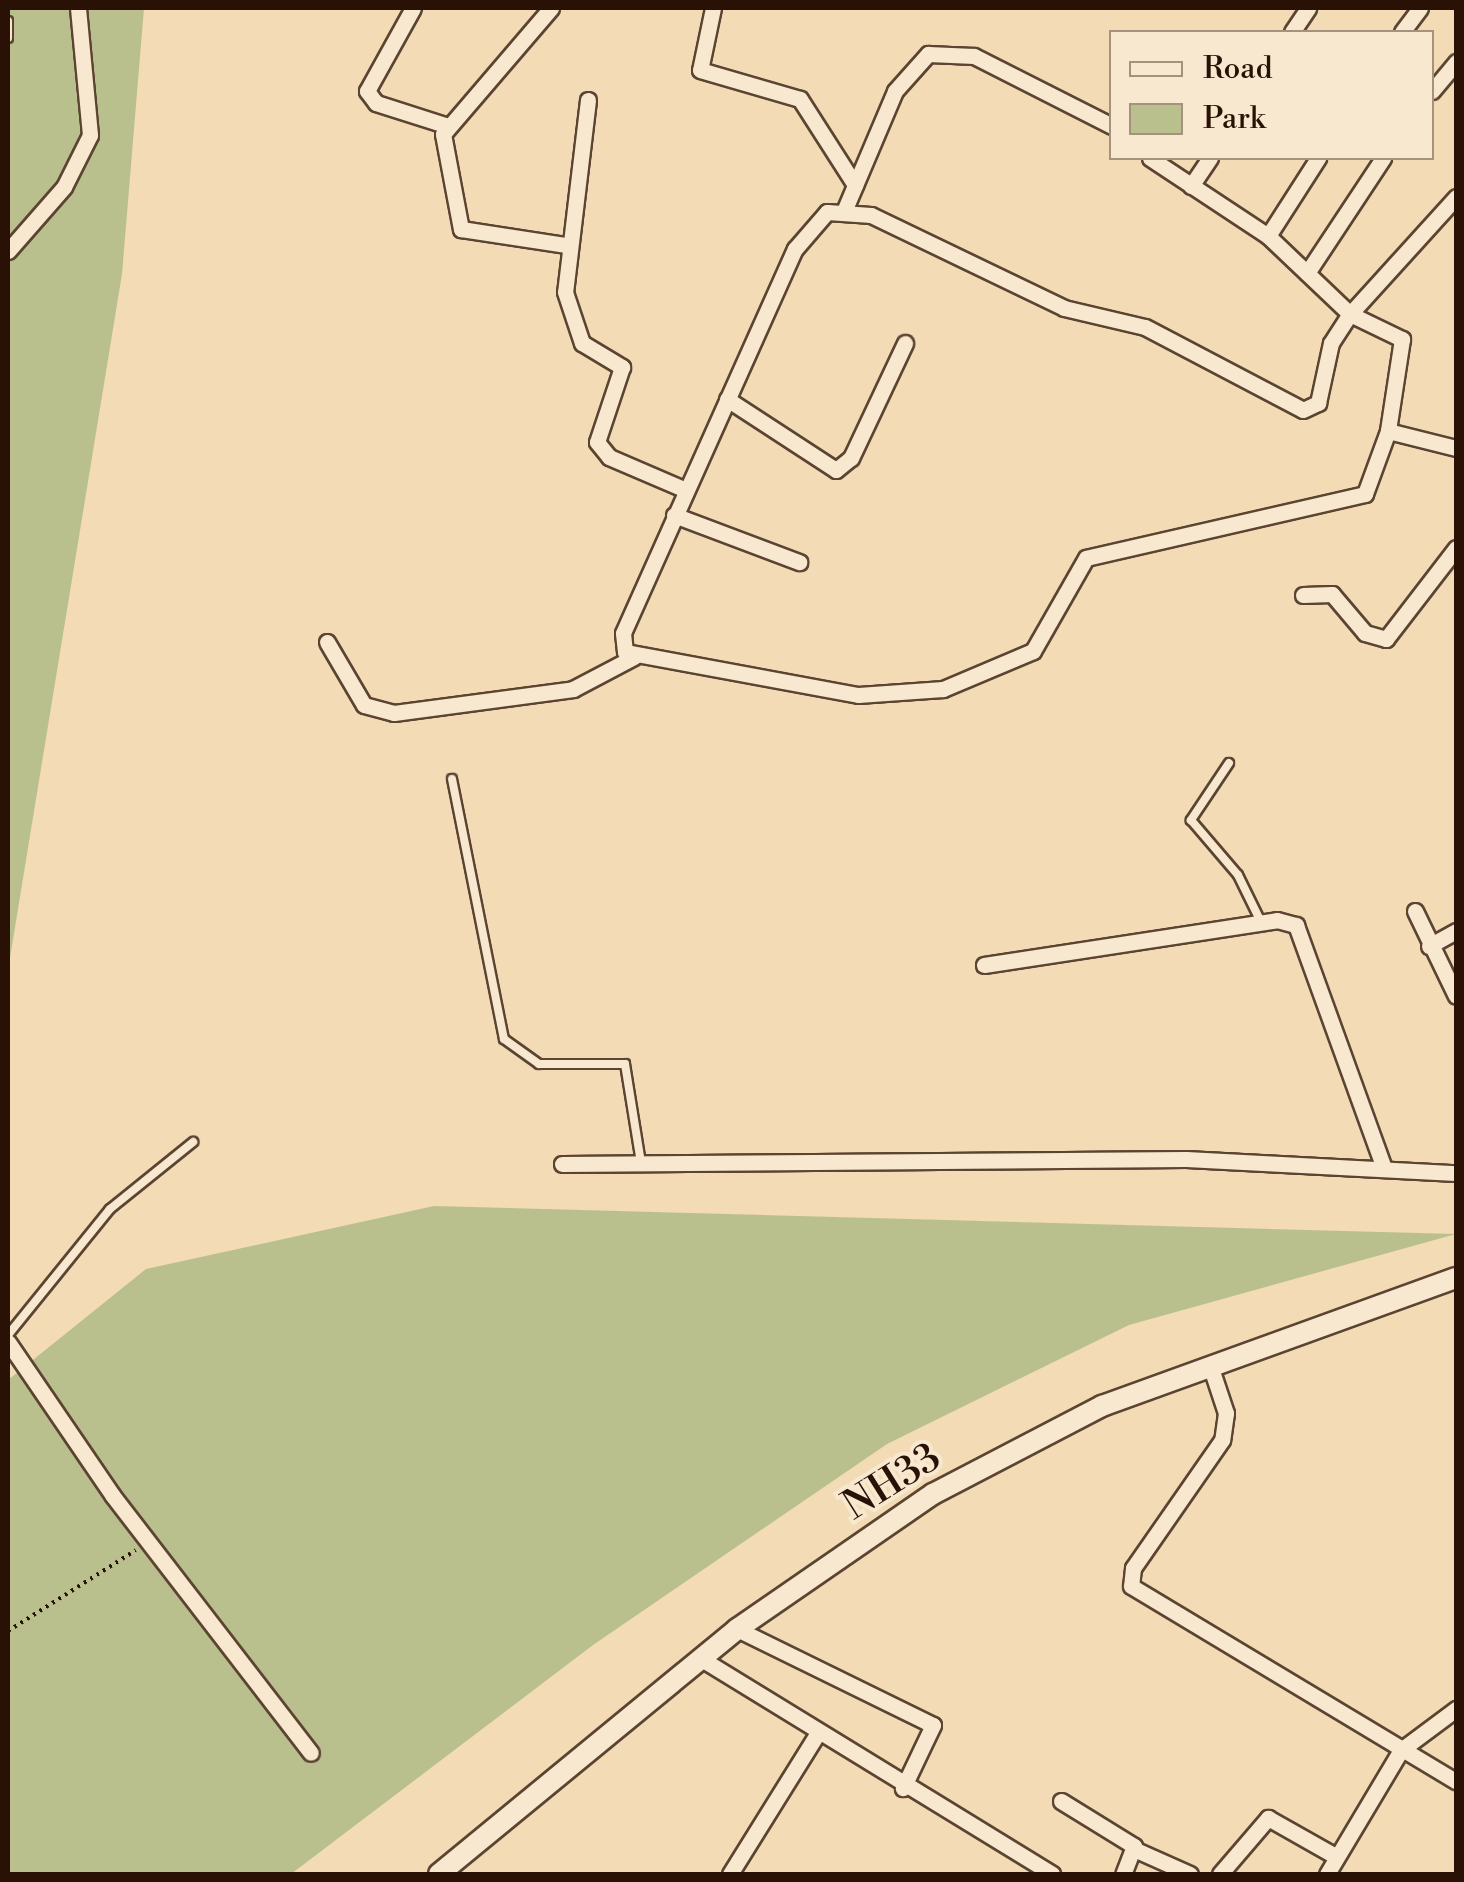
<!DOCTYPE html>
<html>
<head>
<meta charset="utf-8">
<style>
	body { margin:0 }
	#map { position:relative; width:1464px; height:1882px; overflow:hidden; background:#f2dbb5; font-family:"Libre Bodoni",serif }
	div>[style] { position:absolute }
	[style*='--x'] { left:calc(var(--x)*1px); top:calc(var(--y)*1px); width:calc(var(--w)*1px); rotate:calc(var(--a)*1deg) }
	.green>* { inset:0; background:#bac08d }
	.path>* { height:4px; margin-top:-2px; transform-origin:0; background:repeating-linear-gradient(90deg,#291105 0 2.5px,transparent 0 7.5px) }
	.roads { filter:drop-shadow(2px 0 #5b4431) drop-shadow(-2px 0 #5b4431) drop-shadow(0 2px #5b4431) drop-shadow(0 -2px #5b4431) }
	.lane>* { height:8px; margin:-4px; padding:0 4px; transform-origin:4px; border-radius:4px; background:#f7e8cf }
	.street>* { height:15px; margin:-7.5px; padding:0 7.5px; transform-origin:7.5px; border-radius:7.5px; background:#f7e8cf }
	.secondary>* { height:20px; margin:-10px; padding:0 10px; transform-origin:10px; border-radius:10px; background:#f7e8cf }
	span { translate:-50% -50%; white-space:nowrap; text-align:center; line-height:1.15; -webkit-text-stroke:8px #f7e8cf; paint-order:stroke }
	.street-label { font-size:40px; color:#291105 }
	.frame { position:absolute; inset:0; border:10px solid #291105; pointer-events:none }
	.legend { position:absolute; left:1109px; top:30px; width:325px; height:130px; box-sizing:border-box; background:#f7e8cf; border:2px solid #a5927e; margin:0; padding:12px 18px; list-style:none; font-size:30px; color:#291105 }
	.legend li { display:flex; align-items:center; gap:20px; height:50px }
	.legend b { width:50px; border:2px solid #a5927e }
</style>
</head>
<body>
<div id="map">
	<div class="green">
		<div style="clip-path:polygon(8px 8px,144px 8px,122px 274px,8px 970px)"></div>
		<div style="clip-path:polygon(434px 1206px,1456px 1234px,1129px 1325px,887px 1444px,593px 1645px,291px 1874px,8px 1874px,8px 1380px,146px 1269px)"></div>
	</div>
	<div class="path">
		<div style="--x:8;--y:1631;--w:151;--a:-32.3"></div>
	</div>
	<div class="roads">
		<div class="lane">
			<div style="--x:8;--y:21;--w:17;--a:90"></div>
			<div style="--x:1229;--y:763;--w:69;--a:123.7"></div>
			<div style="--x:1191;--y:820;--w:72;--a:49.5"></div>
			<div style="--x:1238;--y:875;--w:52;--a:63.9"></div>
			<div style="--x:452;--y:779;--w:265;--a:78.7"></div>
			<div style="--x:504;--y:1039;--w:43;--a:35.5"></div>
			<div style="--x:539;--y:1064;--w:86;--a:0"></div>
			<div style="--x:625;--y:1064;--w:100;--a:80.8"></div>
			<div style="--x:8;--y:1335;--w:162;--a:-51"></div>
			<div style="--x:110;--y:1209;--w:107;--a:-38.9"></div>
		</div>
		<div class="street">
			<div style="--x:413;--y:8;--w:95;--a:119"></div>
			<div style="--x:367;--y:91;--w:15;--a:53"></div>
			<div style="--x:376;--y:103;--w:72;--a:17.7"></div>
			<div style="--x:551;--y:8;--w:166;--a:130.6"></div>
			<div style="--x:443;--y:134;--w:97;--a:79.3"></div>
			<div style="--x:461;--y:229;--w:105;--a:8.7"></div>
			<div style="--x:713;--y:8;--w:63;--a:101.8"></div>
			<div style="--x:700;--y:70;--w:104;--a:16.2"></div>
			<div style="--x:800;--y:99;--w:102;--a:57.4"></div>
			<div style="--x:1292;--y:32;--w:29;--a:-56"></div>
			<div style="--x:1402;--y:32;--w:30;--a:-53"></div>
			<div style="--x:1432;--y:91;--w:38;--a:-50"></div>
			<div style="--x:588;--y:100;--w:193;--a:96.8"></div>
			<div style="--x:565;--y:292;--w:54;--a:71.6"></div>
			<div style="--x:582;--y:343;--w:47;--a:31"></div>
			<div style="--x:622;--y:367;--w:79;--a:108.4"></div>
			<div style="--x:597;--y:442;--w:19;--a:51"></div>
			<div style="--x:609;--y:457;--w:84;--a:23.2"></div>
			<div style="--x:1150;--y:158;--w:141;--a:33.5"></div>
			<div style="--x:1268;--y:236;--w:113;--a:43.6"></div>
			<div style="--x:1350;--y:314;--w:58;--a:25.7"></div>
			<div style="--x:1402;--y:339;--w:93;--a:98.7"></div>
			<div style="--x:1388;--y:431;--w:67;--a:110.1"></div>
			<div style="--x:1365;--y:494;--w:286;--a:167.1"></div>
			<div style="--x:1086;--y:558;--w:107;--a:119.7"></div>
			<div style="--x:1033;--y:651;--w:98;--a:157.1"></div>
			<div style="--x:943;--y:689;--w:85;--a:176"></div>
			<div style="--x:858;--y:695;--w:237;--a:-169.5"></div>
			<div style="--x:625;--y:652;--w:19;--a:-96"></div>
			<div style="--x:623;--y:633;--w:421;--a:-65.9"></div>
			<div style="--x:795;--y:249;--w:49;--a:-49.1"></div>
			<div style="--x:827;--y:212;--w:44;--a:3.9"></div>
			<div style="--x:871;--y:215;--w:214;--a:25.7"></div>
			<div style="--x:1064;--y:308;--w:83;--a:13.2"></div>
			<div style="--x:1145;--y:327;--w:178;--a:27.7"></div>
			<div style="--x:1303;--y:410;--w:17;--a:-25"></div>
			<div style="--x:1318;--y:403;--w:61;--a:-77.8"></div>
			<div style="--x:1331;--y:343;--w:35;--a:-57"></div>
			<div style="--x:1350;--y:314;--w:158;--a:-47.8"></div>
			<div style="--x:1191;--y:186;--w:34;--a:-56"></div>
			<div style="--x:845;--y:209;--w:128;--a:-67"></div>
			<div style="--x:895;--y:91;--w:50;--a:-48.3"></div>
			<div style="--x:928;--y:54;--w:46;--a:2.5"></div>
			<div style="--x:974;--y:56;--w:155;--a:26.9"></div>
			<div style="--x:1268;--y:236;--w:93;--a:-57.3"></div>
			<div style="--x:8;--y:251;--w:85;--a:-48.8"></div>
			<div style="--x:64;--y:187;--w:58;--a:-63.4"></div>
			<div style="--x:90;--y:135;--w:128;--a:-95.4"></div>
			<div style="--x:1307;--y:273;--w:138;--a:-56.5"></div>
			<div style="--x:727;--y:399;--w:130;--a:33.1"></div>
			<div style="--x:836;--y:470;--w:19;--a:-39"></div>
			<div style="--x:851;--y:458;--w:127;--a:-64.8"></div>
			<div style="--x:1388;--y:431;--w:70;--a:14"></div>
			<div style="--x:674;--y:515;--w:134;--a:20.6"></div>
			<div style="--x:1303;--y:595;--w:29;--a:-2"></div>
			<div style="--x:1332;--y:594;--w:51;--a:49.8"></div>
			<div style="--x:1365;--y:633;--w:22;--a:16"></div>
			<div style="--x:1386;--y:639;--w:115;--a:-52.4"></div>
			<div style="--x:327;--y:642;--w:73;--a:59.6"></div>
			<div style="--x:364;--y:705;--w:31;--a:15"></div>
			<div style="--x:394;--y:713;--w:181;--a:-7.6"></div>
			<div style="--x:573;--y:689;--w:69;--a:-27.7"></div>
			<div style="--x:1415;--y:911;--w:94;--a:64.2"></div>
			<div style="--x:1429;--y:946;--w:31;--a:-29"></div>
			<div style="--x:984;--y:965;--w:296;--a:-8.7"></div>
			<div style="--x:1277;--y:920;--w:20;--a:15"></div>
			<div style="--x:1296;--y:925;--w:255;--a:70.1"></div>
			<div style="--x:562;--y:1164;--w:624;--a:-0.46"></div>
			<div style="--x:1186;--y:1159;--w:270;--a:3"></div>
			<div style="--x:8;--y:1342;--w:186;--a:55.7"></div>
			<div style="--x:113;--y:1496;--w:324;--a:52.4"></div>
			<div style="--x:1210;--y:1365;--w:51;--a:71.6"></div>
			<div style="--x:1226;--y:1413;--w:27;--a:98"></div>
			<div style="--x:1222;--y:1440;--w:156;--a:124.8"></div>
			<div style="--x:1133;--y:1568;--w:18;--a:96"></div>
			<div style="--x:1131;--y:1586;--w:379;--a:31"></div>
			<div style="--x:737;--y:1629;--w:218;--a:26.1"></div>
			<div style="--x:933;--y:1725;--w:70;--a:115.5"></div>
			<div style="--x:700;--y:1658;--w:413;--a:31.5"></div>
			<div style="--x:1061;--y:1801;--w:86;--a:31.7"></div>
			<div style="--x:1134;--y:1846;--w:30;--a:111"></div>
			<div style="--x:1136;--y:1850;--w:59;--a:24"></div>
			<div style="--x:730;--y:1874;--w:165;--a:-58.1"></div>
			<div style="--x:1220;--y:1874;--w:74;--a:-49.4"></div>
			<div style="--x:1268;--y:1818;--w:79;--a:29.5"></div>
			<div style="--x:1327;--y:1874;--w:144;--a:-59.2"></div>
			<div style="--x:1401;--y:1750;--w:69;--a:-36.7"></div>
		</div>
		<div class="secondary">
			<div style="--x:439;--y:1874;--w:386;--a:-39.4"></div>
			<div style="--x:737;--y:1629;--w:238;--a:-34.6"></div>
			<div style="--x:933;--y:1494;--w:191;--a:-27.5"></div>
			<div style="--x:1102;--y:1406;--w:376;--a:-19.9"></div>
		</div>
	</div>
	<div class="street-label">
		<span style="left:892px;top:1482px;rotate:-32deg">NH33</span>
	</div>
	<div class="frame"></div>
	<ul class="legend">
	<li><b style="height:12px;background:#f7e8cf"></b>Road</li>
	<li><b style="height:28px;background:#bac08d"></b>Park</li>
	</ul>
</div>
</body>
</html>
